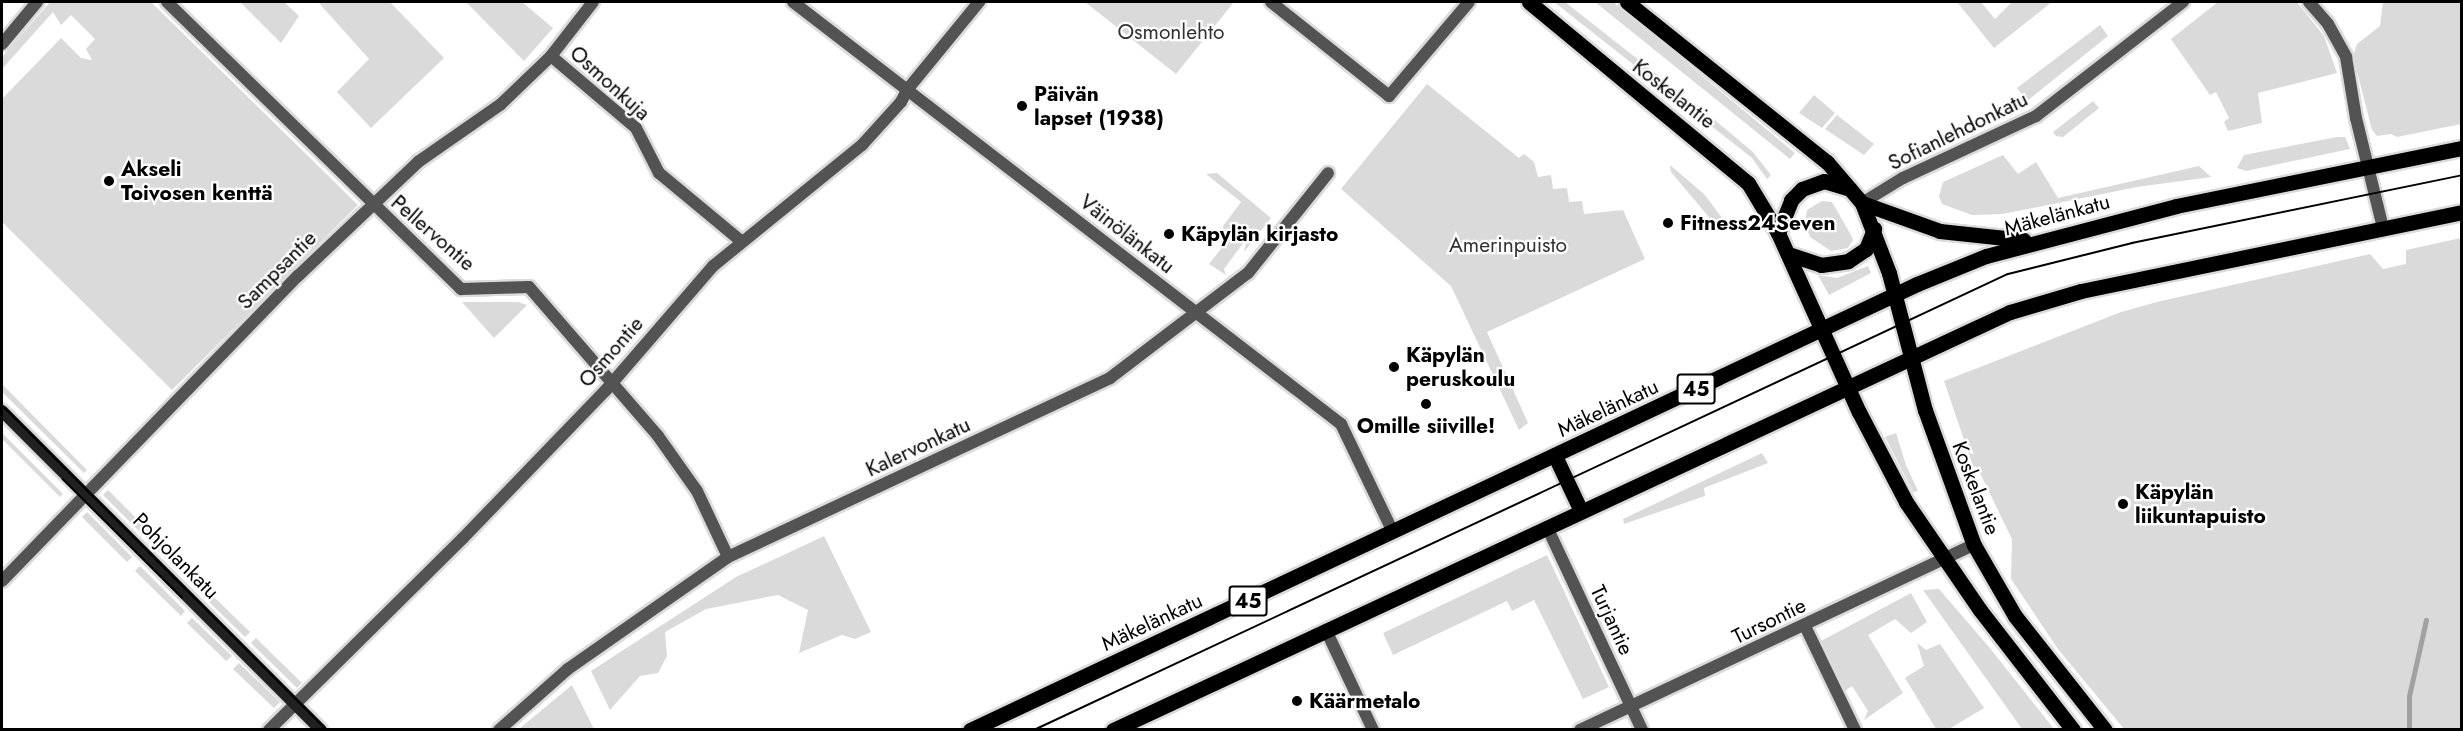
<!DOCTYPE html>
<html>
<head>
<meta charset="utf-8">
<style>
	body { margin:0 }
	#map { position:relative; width:2463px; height:731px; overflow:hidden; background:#fff; font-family:Jost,sans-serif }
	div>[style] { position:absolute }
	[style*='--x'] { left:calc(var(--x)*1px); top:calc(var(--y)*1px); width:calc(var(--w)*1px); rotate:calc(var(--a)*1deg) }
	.green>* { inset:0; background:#dadada }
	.stream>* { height:5px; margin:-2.5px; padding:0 2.5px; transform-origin:2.5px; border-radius:2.5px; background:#a1a1a1 }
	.roads { filter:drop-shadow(2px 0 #dbdbdb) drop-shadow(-2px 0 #dbdbdb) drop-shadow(0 2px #dbdbdb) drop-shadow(0 -2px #dbdbdb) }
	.street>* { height:12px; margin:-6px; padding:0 6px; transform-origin:6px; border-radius:6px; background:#535353 }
	.secondary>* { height:12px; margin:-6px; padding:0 6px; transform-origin:6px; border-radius:6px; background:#202020 }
	.primary>* { height:15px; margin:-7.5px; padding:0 7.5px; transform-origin:7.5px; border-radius:7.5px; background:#000 }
	.tram>* { height:1.5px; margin:-0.75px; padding:0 0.75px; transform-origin:0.75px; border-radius:0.75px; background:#000 }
	.dots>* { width:16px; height:16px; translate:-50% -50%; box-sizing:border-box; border:3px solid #fff; border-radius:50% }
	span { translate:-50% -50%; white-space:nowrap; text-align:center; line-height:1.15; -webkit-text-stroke:4.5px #fff; paint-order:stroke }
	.shield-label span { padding:2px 4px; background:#fff; border:2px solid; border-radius:4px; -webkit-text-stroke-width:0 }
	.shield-label { font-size:20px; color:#000; font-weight:700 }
	.park-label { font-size:21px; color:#313131 }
	.street-label { font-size:21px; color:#000 }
	.poi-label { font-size:21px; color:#000; font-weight:700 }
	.left { translate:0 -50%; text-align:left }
	.frame { position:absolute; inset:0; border:3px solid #000; pointer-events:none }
</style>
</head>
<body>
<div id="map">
	<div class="green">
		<div style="clip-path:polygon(50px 2px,151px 2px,358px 205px,172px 390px,2px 222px,2px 99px,61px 38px,81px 58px,92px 60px,86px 49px,95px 39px,71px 15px,61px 25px,53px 12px,2px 69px,2px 57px)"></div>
		<div style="clip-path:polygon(240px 2px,284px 2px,299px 16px,281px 43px)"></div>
		<div style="clip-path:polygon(318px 2px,390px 2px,444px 58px,371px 128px,337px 92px,369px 59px)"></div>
		<div style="clip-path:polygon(466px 2px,522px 2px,553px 28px,524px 61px)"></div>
		<div style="clip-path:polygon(1085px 2px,1234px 2px,1176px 74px)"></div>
		<div style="clip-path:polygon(1554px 2px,1565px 2px,1710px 116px,1753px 152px,1771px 175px,1767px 179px,1752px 158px)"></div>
		<div style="clip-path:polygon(1595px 2px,1613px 2px,1795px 153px,1790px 159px)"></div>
		<div style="clip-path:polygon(1957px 2px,1981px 2px,1995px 19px,2012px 2px,2052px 2px,1994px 48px)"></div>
		<div style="clip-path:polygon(2218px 2px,2297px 2px,2324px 36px,2337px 73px,2258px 93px,2262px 123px,2228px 131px,2224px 122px,2229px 118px,2216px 92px,2210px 95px,2171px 39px)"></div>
		<div style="clip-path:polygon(2383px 2px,2461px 2px,2461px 124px,2397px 137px,2391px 134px,2377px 136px,2372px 130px,2353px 56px,2357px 44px,2380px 26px)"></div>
		<div style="clip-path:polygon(2100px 25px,2108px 36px,2027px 101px,2017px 88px)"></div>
		<div style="clip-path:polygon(1427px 84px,1519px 158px,1524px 154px,1534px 162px,1538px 177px,1551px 175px,1553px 189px,1567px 188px,1569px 202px,1582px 201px,1584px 214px,1623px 210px,1645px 259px,1487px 332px,1528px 423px,1519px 430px,1451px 286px,1341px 189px)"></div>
		<div style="clip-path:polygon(1814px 95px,1835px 113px,1822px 128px,1799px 113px)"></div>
		<div style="clip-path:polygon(2093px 101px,2099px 108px,2063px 137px,2056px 136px,2053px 132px)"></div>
		<div style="clip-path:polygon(1837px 115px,1874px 144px,1864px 155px,1825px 129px)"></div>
		<div style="clip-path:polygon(2337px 137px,2345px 137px,2350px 149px,2246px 171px,2237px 168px,2244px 155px)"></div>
		<div style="clip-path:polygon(2003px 155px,2018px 174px,2036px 162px,2058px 198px,2199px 166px,2211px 177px,2137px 187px,2003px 214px,1972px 215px,1942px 204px,1939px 196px,1943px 182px)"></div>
		<div style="clip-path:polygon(1670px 165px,1704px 194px,1723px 219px,1713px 222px,1671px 172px)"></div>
		<div style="clip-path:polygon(1217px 173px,1271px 218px,1244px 252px,1247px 238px,1224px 269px,1226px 275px,1209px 264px,1224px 245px,1223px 226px,1241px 202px,1206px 174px)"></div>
		<div style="clip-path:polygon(1822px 201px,1832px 202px,1851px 235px,1853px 240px,1848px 248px,1831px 251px,1810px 237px,1805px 223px,1807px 210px)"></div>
		<div style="clip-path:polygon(2461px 238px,2461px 729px,2124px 729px,2058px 649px,2011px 579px,2012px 539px,1977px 467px,1973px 466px,1944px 381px,2121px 312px,2157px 302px,2370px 254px,2383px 269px,2406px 264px,2406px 250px)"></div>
		<div style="clip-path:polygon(1868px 266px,1871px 273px,1829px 295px,1818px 275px,1837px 278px)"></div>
		<div style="clip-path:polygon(462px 302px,518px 302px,527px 305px,494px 338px)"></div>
		<div style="clip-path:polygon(2px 384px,87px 470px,84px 473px,2px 392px)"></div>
		<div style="clip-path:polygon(2px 433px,63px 494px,60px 497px,2px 439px)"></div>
		<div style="clip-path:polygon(1896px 433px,1906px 465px,1918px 491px,1913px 492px,1885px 437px)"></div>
		<div style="clip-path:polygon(1762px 453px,1768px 463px,1704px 488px,1705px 496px,1624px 524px,1623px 519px)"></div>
		<div style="clip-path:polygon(108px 490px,154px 536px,149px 541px,103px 495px)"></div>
		<div style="clip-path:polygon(87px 512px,132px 557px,127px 562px,82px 517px)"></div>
		<div style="clip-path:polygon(824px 536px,871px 632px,855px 639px,842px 635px,799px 653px,808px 610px,778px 595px,706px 609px,665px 632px,667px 656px,658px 673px,640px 676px,610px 710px,591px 671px,736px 577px)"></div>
		<div style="clip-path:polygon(160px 544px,206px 590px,201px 594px,156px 549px)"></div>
		<div style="clip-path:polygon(1547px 555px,1609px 687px,1583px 699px,1534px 600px,1512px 611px,1507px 601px,1393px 655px,1383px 633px)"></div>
		<div style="clip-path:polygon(140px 566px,185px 611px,181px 616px,135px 571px)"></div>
		<div style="clip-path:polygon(1939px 589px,1989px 647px,2054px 729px,2022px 729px,1923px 590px)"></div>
		<div style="clip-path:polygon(1911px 593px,1927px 622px,1911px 633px,1895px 619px,1868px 635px,1903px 693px,1864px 720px,1868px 711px,1852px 686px,1845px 691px,1821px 641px)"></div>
		<div style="clip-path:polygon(213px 596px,250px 632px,245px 637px,208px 601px)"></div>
		<div style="clip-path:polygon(192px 618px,232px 656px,226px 661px,187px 623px)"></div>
		<div style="clip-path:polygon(256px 638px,302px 683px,297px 688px,251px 643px)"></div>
		<div style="clip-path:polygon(1917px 643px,1926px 650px,1940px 644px,1984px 708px,1949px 729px,1936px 729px,1905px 678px,1924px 666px)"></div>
		<div style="clip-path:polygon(239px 663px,280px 702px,274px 708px,233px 669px)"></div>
		<div style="clip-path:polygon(572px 685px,594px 729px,519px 729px)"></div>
	</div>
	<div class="stream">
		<div style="--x:2409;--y:730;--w:34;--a:-90"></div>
		<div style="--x:2409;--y:696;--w:78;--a:-77.4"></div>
	</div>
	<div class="roads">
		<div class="street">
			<div style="--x:167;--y:2;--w:411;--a:44.3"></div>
			<div style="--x:461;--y:289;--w:68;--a:-1.7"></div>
			<div style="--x:529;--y:287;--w:197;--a:49.1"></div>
			<div style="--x:658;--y:436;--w:67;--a:54.7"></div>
			<div style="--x:697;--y:491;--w:73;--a:64.8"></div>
			<div style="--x:793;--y:2;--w:692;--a:37.6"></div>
			<div style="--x:1341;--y:424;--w:120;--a:64.3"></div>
			<div style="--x:1271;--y:2;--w:151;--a:38.5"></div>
			<div style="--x:1389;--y:96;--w:123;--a:-49.6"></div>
			<div style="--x:2309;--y:2;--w:29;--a:49"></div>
			<div style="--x:2328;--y:24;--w:38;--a:61"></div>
			<div style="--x:2346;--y:57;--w:62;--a:80.7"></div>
			<div style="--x:2356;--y:118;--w:113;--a:76.2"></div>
			<div style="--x:2;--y:44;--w:55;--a:-50.2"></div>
			<div style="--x:551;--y:56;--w:111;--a:40.3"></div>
			<div style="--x:636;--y:128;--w:51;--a:62.9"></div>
			<div style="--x:659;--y:173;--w:107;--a:39.7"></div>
			<div style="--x:1862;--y:203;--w:48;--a:-31.4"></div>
			<div style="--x:1903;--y:178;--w:147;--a:-25"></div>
			<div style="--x:2036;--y:116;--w:186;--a:-37.8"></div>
			<div style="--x:1547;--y:527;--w:224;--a:64.9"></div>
			<div style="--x:2;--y:581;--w:425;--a:-45.9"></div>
			<div style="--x:298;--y:276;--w:166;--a:-43.5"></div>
			<div style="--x:418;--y:162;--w:101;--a:-34.9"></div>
			<div style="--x:501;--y:104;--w:69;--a:-43.8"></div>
			<div style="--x:551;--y:56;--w:68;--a:-52.1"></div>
			<div style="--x:1805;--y:626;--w:115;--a:64.3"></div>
			<div style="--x:1326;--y:630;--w:110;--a:64.8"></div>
			<div style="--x:269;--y:730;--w:273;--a:-44.7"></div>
			<div style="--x:463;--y:538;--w:206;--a:-46"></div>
			<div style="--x:606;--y:390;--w:164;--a:-49.2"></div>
			<div style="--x:713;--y:266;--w:192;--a:-39.1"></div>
			<div style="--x:862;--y:145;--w:58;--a:-47.8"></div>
			<div style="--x:901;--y:102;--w:13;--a:-63"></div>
			<div style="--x:907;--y:90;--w:114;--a:-50.7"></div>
			<div style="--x:499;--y:730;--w:92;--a:-41.5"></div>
			<div style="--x:568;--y:669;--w:195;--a:-35"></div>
			<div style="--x:728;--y:557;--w:422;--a:-25.1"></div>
			<div style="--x:1110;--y:378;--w:173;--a:-37.3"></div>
			<div style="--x:1248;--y:273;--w:128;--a:-51.3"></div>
			<div style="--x:1580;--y:730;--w:435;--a:-25.2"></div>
		</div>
		<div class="secondary">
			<div style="--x:2;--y:411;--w:451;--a:45"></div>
		</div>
		<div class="primary">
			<div style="--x:1529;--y:2;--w:284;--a:39.6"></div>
			<div style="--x:1748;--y:183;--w:58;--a:59"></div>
			<div style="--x:1778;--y:233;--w:196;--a:65.7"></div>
			<div style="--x:1859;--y:412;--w:102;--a:62.4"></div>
			<div style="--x:1906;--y:502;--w:131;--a:55.6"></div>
			<div style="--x:1980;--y:610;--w:152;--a:52.2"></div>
			<div style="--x:1627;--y:2;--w:256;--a:38.7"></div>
			<div style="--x:1827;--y:162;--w:54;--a:49.5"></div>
			<div style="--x:1862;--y:203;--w:75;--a:68.9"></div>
			<div style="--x:1889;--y:273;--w:142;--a:75.3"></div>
			<div style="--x:1925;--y:410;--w:144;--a:70.1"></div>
			<div style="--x:1974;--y:545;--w:82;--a:60"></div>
			<div style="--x:2015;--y:616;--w:145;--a:51.7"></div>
			<div style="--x:1862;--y:203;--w:83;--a:19.7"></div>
			<div style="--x:1940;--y:231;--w:84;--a:6.1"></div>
			<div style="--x:1778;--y:233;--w:35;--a:-68"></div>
			<div style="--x:1791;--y:200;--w:16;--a:-45"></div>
			<div style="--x:1802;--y:189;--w:23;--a:-20"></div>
			<div style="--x:1824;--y:181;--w:27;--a:17"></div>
			<div style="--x:1788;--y:254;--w:35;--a:18"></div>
			<div style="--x:1821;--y:265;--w:27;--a:-8"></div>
			<div style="--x:1848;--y:261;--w:22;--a:-34"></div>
			<div style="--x:1866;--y:249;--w:22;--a:-68"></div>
			<div style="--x:1555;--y:456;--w:61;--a:64.7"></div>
			<div style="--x:970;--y:730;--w:1047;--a:-25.22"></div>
			<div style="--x:1917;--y:284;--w:74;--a:-22.1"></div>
			<div style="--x:1986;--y:256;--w:196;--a:-14.7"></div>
			<div style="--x:2176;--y:206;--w:292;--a:-11.5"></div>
			<div style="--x:1113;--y:730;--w:990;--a:-24.99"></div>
			<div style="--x:2010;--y:312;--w:74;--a:-16.5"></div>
			<div style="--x:2081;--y:291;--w:389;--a:-11.7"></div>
		</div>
	</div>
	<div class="tram">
		<div style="--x:2;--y:405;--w:460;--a:45"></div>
		<div style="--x:63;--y:479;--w:168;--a:44.8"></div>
		<div style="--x:1034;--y:730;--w:1075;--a:-25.09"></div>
		<div style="--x:2008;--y:274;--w:128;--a:-14"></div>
		<div style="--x:2132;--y:243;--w:337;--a:-11.6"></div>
	</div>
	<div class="dots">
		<div style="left:1022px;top:106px;background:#000"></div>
		<div style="left:109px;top:181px;background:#000"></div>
		<div style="left:1668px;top:223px;background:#000"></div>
		<div style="left:1169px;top:234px;background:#000"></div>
		<div style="left:1394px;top:367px;background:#000"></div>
		<div style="left:1426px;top:404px;background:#000"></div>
		<div style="left:2123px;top:504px;background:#000"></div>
		<div style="left:1297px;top:701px;background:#000"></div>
	</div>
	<div class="shield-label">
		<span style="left:1696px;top:389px">45</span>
		<span style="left:1248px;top:601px">45</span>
	</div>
	<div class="park-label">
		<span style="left:1171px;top:32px">Osmonlehto</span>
		<span style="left:1508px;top:245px">Amerinpuisto</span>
	</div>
	<div class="street-label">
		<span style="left:610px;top:83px;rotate:42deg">Osmonkuja</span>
		<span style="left:1674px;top:94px;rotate:38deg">Koskelantie</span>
		<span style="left:1958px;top:131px;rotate:-26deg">Sofianlehdonkatu</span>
		<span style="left:2057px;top:215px;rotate:-15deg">Mäkelänkatu</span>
		<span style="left:433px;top:233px;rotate:41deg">Pellervontie</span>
		<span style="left:1127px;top:234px;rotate:38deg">Väinölänkatu</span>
		<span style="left:277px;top:270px;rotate:-45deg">Sampsantie</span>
		<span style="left:611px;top:352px;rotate:-49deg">Osmontie</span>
		<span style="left:1608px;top:408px;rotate:-25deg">Mäkelänkatu</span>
		<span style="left:918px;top:447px;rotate:-25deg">Kalervonkatu</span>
		<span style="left:1976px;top:488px;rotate:69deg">Koskelantie</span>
		<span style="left:176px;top:556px;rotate:45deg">Pohjolankatu</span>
		<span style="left:1612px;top:620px;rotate:65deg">Turjantie</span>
		<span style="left:1769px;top:621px;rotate:-26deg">Tursontie</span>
		<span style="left:1152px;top:622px;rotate:-25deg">Mäkelänkatu</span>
	</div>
	<div class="poi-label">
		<span class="left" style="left:1034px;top:106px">Päivän<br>lapset (1938)</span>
		<span class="left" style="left:121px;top:181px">Akseli<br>Toivosen kenttä</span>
		<span class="left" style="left:1680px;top:223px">Fitness24Seven</span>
		<span class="left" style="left:1181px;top:234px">Käpylän kirjasto</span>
		<span class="left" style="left:1406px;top:367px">Käpylän<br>peruskoulu</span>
		<span style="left:1426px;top:426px">Omille siiville!</span>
		<span class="left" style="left:2135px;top:504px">Käpylän<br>liikuntapuisto</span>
		<span class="left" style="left:1309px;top:701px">Käärmetalo</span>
	</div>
	<div class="frame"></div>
</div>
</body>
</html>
